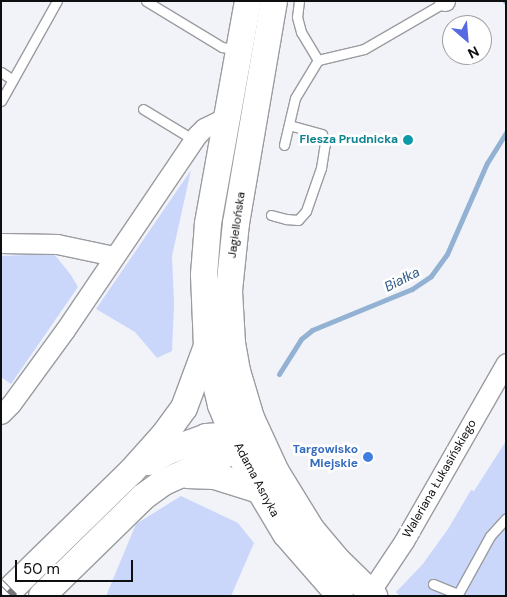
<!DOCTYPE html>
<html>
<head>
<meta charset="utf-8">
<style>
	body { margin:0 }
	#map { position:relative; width:507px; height:597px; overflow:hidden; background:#f1f3f8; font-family:"DM Sans",sans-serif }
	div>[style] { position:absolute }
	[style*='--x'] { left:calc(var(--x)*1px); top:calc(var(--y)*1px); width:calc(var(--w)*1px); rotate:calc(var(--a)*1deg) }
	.green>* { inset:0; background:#cad7fb }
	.stream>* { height:5px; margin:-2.5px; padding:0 2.5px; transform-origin:2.5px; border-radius:2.5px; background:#93b2d3 }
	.roads { filter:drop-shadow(1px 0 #9a9ca0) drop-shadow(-1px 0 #9a9ca0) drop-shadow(0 1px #9a9ca0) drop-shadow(0 -1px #9a9ca0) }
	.lane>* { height:9px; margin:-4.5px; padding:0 4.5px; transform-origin:4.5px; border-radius:4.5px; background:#fff }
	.street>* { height:19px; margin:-9.5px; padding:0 9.5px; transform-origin:9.5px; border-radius:9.5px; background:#fff }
	.secondary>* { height:26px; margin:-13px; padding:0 13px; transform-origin:13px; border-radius:13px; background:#fff }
	.rail>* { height:5.5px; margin-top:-2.75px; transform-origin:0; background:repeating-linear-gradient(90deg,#fff 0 11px,#757679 0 22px); box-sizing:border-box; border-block:1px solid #757679 }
	.dots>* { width:14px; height:14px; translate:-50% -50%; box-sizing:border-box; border:2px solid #fff; border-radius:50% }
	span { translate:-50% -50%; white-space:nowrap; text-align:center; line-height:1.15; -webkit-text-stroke:5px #fff; paint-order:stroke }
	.culture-label { font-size:12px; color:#0d838f; font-weight:700 }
	.right { translate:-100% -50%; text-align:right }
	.street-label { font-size:12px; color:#0e0f10 }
	.shop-label { font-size:12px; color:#366cbe; font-weight:700 }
	.water-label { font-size:14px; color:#2e5986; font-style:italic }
	.frame { position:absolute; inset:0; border:2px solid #0e0f10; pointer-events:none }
	.north { position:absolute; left:442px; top:15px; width:50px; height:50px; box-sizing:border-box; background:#fff; border:1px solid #9f9f9f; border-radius:50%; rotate:153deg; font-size:14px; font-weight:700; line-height:20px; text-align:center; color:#0e0f10 }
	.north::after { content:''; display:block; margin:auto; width:18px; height:22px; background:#5769e0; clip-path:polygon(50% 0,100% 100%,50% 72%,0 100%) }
	.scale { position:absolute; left:15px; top:560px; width:118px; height:22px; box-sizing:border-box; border:2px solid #0e0f10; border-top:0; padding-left:6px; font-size:15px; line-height:18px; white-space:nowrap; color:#0e0f10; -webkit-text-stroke:4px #fff; paint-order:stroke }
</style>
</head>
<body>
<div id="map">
	<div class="green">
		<div style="clip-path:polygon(191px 170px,172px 256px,174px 304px,172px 351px,157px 358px,135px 332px,96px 309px)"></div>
		<div style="clip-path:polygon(54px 254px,71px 275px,78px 287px,11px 384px,1px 377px,1px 256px)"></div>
		<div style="clip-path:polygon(506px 441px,506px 596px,400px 596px,396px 592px,422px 565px,448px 529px,471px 490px,474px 491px)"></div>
		<div style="clip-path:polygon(181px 496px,238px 523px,254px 543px,231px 596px,106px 596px,136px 524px)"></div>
	</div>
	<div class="stream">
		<div style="--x:505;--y:1;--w:1;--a:45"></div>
		<div style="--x:279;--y:374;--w:41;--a:-57.8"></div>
		<div style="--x:301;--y:339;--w:14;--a:-39"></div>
		<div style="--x:312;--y:330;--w:108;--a:-22.3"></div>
		<div style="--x:412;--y:289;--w:23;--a:-34"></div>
		<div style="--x:431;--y:276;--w:27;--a:-54"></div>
		<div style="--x:447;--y:254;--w:99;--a:-66.3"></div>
		<div style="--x:487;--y:163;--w:36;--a:-58"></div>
	</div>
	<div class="roads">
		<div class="lane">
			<div style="--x:146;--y:1;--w:89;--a:31.2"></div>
			<div style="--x:222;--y:47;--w:16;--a:11"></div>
			<div style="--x:299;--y:1;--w:16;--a:97"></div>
			<div style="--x:297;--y:17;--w:16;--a:75"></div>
			<div style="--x:301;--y:32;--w:33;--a:59"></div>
			<div style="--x:318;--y:60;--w:47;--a:-13.4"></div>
			<div style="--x:364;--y:49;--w:94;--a:-30.1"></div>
			<div style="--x:1;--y:72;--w:14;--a:34"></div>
			<div style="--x:1;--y:101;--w:115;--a:-60.8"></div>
			<div style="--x:143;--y:109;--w:60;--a:31.3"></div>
			<div style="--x:284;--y:145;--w:48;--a:-76.8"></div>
			<div style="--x:295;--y:98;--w:44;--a:-58.8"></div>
			<div style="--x:271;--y:215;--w:16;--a:15"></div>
			<div style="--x:286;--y:219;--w:12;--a:5"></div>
			<div style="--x:298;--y:220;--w:12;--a:-48"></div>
			<div style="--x:306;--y:211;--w:46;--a:-70.8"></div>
			<div style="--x:321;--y:168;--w:24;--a:-81"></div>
			<div style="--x:325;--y:144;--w:10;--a:-107"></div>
			<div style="--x:322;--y:134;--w:34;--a:-165"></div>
			<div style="--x:433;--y:584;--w:27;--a:22"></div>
			<div style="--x:458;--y:594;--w:66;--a:-61.1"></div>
			<div style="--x:490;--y:536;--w:24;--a:-48"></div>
		</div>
		<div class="street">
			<div style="--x:444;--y:1;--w:1;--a:0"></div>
			<div style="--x:1;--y:243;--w:56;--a:1"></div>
			<div style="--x:57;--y:244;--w:58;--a:11.9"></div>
			<div style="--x:1;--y:414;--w:14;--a:-45"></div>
			<div style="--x:11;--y:404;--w:92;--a:-53.9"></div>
			<div style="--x:65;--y:330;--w:235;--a:-55.9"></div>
			<div style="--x:197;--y:135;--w:10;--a:-45"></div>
			<div style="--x:204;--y:128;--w:25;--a:-26"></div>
			<div style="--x:370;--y:592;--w:61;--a:-56.3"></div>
			<div style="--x:404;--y:541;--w:205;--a:-60.2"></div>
		</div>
		<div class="secondary">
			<div style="--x:248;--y:1;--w:227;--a:100.2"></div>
			<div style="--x:208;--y:224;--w:51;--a:94.5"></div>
			<div style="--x:204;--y:275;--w:71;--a:87.6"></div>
			<div style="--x:207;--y:346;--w:61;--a:76.7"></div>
			<div style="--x:221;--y:405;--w:67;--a:68"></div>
			<div style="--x:246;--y:467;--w:78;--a:59.2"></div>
			<div style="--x:286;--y:534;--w:82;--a:48.9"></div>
			<div style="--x:274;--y:1;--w:225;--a:99.7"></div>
			<div style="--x:236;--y:223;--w:68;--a:95.9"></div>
			<div style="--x:229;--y:291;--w:52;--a:86.7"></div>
			<div style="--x:232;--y:343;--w:28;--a:80"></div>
			<div style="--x:237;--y:371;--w:49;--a:73.4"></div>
			<div style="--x:251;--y:418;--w:60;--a:65.2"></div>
			<div style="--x:276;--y:472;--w:67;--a:58.4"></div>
			<div style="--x:311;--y:529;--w:40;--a:50"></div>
			<div style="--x:337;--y:560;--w:52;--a:44.2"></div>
			<div style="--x:148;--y:462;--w:26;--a:-28"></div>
			<div style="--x:171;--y:450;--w:37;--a:-20"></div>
			<div style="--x:206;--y:437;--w:15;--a:-4"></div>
			<div style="--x:221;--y:436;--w:27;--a:22"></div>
			<div style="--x:187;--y:475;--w:28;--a:2"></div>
			<div style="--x:215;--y:476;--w:46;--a:17.7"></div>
			<div style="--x:13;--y:587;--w:166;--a:-44.3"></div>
			<div style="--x:132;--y:471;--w:50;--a:-48.3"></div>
			<div style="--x:165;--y:434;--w:32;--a:-54"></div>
			<div style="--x:184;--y:408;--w:66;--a:-69.6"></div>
			<div style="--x:42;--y:596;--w:141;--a:-44.4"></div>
			<div style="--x:143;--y:497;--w:24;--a:-36"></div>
			<div style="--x:162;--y:483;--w:70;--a:-24.4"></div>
			<div style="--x:226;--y:454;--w:29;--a:-54"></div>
		</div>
	</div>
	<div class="rail">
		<div style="--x:1;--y:582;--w:20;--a:45"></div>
	</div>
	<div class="dots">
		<div style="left:408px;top:140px;background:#0f9aa8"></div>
		<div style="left:368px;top:457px;background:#3f7fe0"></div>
	</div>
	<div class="culture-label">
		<span class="right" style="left:398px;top:140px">Flesza Prudnicka</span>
	</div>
	<div class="street-label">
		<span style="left:237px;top:225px;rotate:-82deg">Jagiellońska</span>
		<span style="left:440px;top:479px;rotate:-60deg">Waleriana Łukasińskiego</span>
		<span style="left:256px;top:480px;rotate:62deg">Adama Asnyka</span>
	</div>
	<div class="shop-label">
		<span class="right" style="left:358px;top:457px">Targowisko<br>Miejskie</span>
	</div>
	<div class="water-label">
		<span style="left:402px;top:279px;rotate:-27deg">Białka</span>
	</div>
	<div class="frame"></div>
	<div class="north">N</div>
	<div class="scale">50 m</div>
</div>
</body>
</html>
